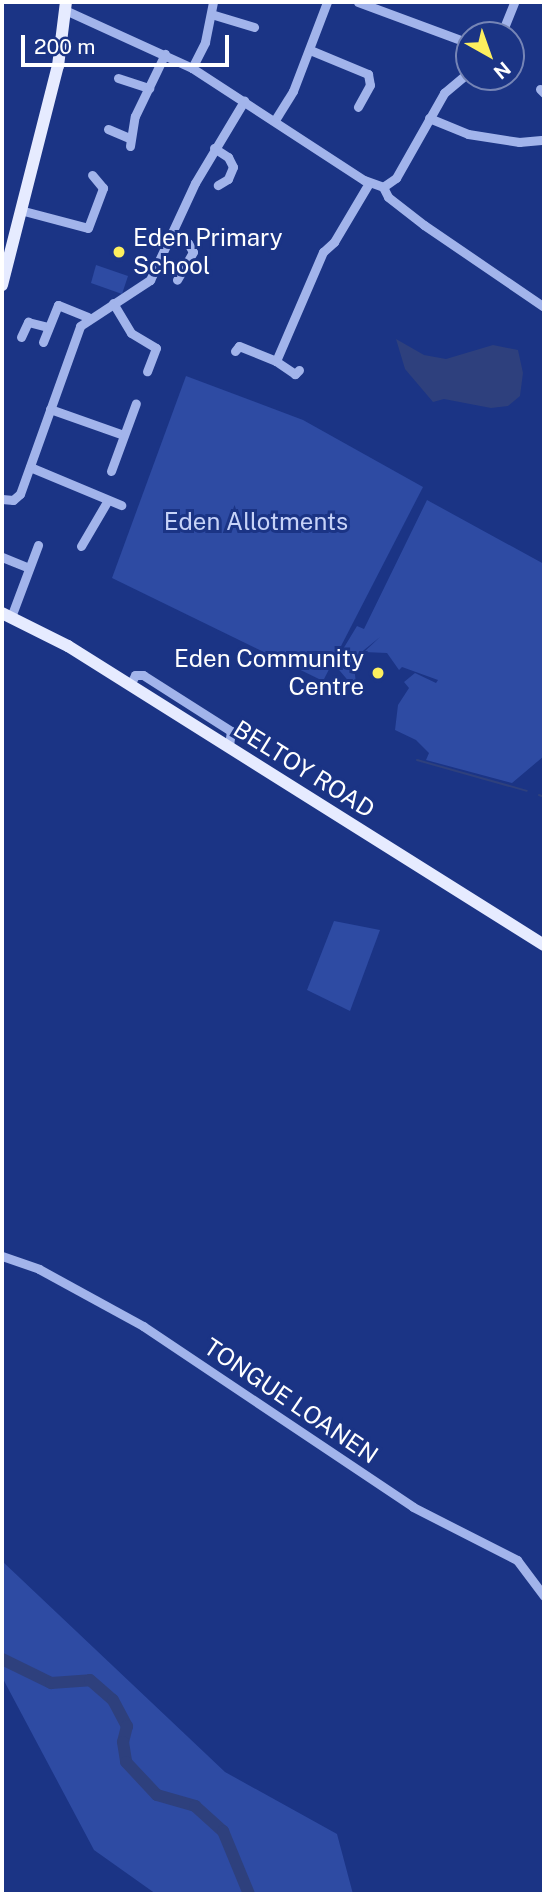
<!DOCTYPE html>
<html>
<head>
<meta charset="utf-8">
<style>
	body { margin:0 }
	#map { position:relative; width:546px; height:1896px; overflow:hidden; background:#1b3485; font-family:"Public Sans",sans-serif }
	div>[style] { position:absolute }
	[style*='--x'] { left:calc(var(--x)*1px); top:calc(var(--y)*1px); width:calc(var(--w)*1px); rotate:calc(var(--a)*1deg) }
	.green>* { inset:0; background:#2e4ba3 }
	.water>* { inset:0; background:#2e407d }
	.stream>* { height:2px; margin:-1px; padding:0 1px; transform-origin:1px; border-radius:1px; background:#2e407d }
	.river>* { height:12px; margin:-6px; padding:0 6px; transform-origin:6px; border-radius:6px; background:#2e407d }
	.minor>* { height:9px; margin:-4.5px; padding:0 4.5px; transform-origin:4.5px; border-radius:4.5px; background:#a2b4eb }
	.major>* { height:12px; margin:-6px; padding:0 6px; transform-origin:6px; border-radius:6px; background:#e6ebff }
	.dots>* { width:19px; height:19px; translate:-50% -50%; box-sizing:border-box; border:4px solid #1b3485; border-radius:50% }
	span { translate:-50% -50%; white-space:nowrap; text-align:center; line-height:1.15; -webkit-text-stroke:6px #1b3485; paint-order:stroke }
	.poi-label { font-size:24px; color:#fff }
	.left { translate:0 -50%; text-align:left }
	.right { translate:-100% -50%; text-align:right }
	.park-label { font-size:24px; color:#c7d3f8 }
	.street-label { font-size:24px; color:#fff }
	.frame { position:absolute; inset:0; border:4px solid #fff; pointer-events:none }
	.north { position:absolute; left:455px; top:21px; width:70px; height:70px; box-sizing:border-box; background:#1b3485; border:2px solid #7685b6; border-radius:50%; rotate:140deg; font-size:19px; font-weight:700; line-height:28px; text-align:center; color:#fff }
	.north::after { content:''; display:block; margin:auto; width:24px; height:32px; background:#fdef5e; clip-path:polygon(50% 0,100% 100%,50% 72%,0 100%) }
	.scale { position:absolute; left:21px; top:35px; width:208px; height:32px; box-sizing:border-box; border:4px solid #fff; border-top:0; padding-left:9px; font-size:21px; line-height:24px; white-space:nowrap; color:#fff; -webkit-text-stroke:5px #1b3485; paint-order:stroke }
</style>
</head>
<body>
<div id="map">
	<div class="green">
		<div style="clip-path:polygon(96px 265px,128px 276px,122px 294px,91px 283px)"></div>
		<div style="clip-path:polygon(186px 376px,303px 420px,423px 487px,323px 681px,112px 578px)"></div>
		<div style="clip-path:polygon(427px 500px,544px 564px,544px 756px,512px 783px,426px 760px,429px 753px,416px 740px,395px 730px,398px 705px,409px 688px,404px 682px,415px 673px,436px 683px,438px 680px,402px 667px,399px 670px,387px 653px,364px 652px,380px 637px,353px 659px,357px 691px,334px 664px,357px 626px,364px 629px)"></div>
		<div style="clip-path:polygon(334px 921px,380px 930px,350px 1011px,307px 990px)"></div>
		<div style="clip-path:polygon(2px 1561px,225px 1772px,337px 1834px,353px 1894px,156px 1894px,94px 1850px,2px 1677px)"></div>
	</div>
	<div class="water">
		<div style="clip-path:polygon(396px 339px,424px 355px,446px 359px,493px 345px,518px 350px,523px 373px,520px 396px,508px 406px,491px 408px,444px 399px,433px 402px,405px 369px)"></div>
	</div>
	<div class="stream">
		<div style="--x:417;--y:760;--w:114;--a:15.7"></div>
		<div style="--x:539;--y:795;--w:5;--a:22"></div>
	</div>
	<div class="river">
		<div style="--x:2;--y:1659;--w:55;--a:26.1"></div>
		<div style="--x:51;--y:1683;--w:39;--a:-4"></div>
		<div style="--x:90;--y:1680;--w:30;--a:41"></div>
		<div style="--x:113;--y:1700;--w:30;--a:62"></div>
		<div style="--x:127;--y:1726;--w:16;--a:104"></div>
		<div style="--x:123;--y:1742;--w:20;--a:81"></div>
		<div style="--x:126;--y:1762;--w:45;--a:46.8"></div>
		<div style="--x:157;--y:1795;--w:40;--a:16"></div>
		<div style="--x:195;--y:1806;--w:38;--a:42"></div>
		<div style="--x:223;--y:1831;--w:68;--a:67.6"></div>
	</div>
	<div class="minor">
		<div style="--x:358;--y:2;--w:118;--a:20.3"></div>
		<div style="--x:65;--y:10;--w:140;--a:24.5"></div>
		<div style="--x:192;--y:68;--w:205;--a:33.1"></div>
		<div style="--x:364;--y:180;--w:20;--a:20"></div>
		<div style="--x:211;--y:14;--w:45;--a:16.8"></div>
		<div style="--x:501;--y:35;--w:35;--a:-68"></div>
		<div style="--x:310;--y:50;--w:63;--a:22.5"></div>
		<div style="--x:368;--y:74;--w:11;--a:80"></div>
		<div style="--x:370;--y:85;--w:25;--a:119"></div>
		<div style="--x:192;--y:68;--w:29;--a:-63"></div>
		<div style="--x:205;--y:42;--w:41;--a:-78.7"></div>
		<div style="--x:118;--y:78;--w:33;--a:18"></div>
		<div style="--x:540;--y:89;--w:6;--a:45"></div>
		<div style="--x:429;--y:118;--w:42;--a:22.3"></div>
		<div style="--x:468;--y:134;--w:52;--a:8.9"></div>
		<div style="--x:519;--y:142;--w:25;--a:-5"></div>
		<div style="--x:275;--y:120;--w:34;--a:-58"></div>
		<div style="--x:293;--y:91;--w:95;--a:-69.1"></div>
		<div style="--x:108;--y:129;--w:23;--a:23"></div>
		<div style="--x:130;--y:146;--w:30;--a:-81"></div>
		<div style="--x:135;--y:116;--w:69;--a:-64.2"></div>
		<div style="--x:214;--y:148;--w:17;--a:33"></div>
		<div style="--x:228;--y:157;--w:11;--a:63"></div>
		<div style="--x:233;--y:167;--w:13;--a:113"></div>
		<div style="--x:228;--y:179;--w:12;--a:149"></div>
		<div style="--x:383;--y:187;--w:11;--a:63"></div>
		<div style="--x:388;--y:197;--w:46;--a:37.9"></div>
		<div style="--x:424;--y:225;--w:145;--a:34.3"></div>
		<div style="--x:383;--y:187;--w:16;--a:-35"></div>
		<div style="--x:396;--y:178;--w:98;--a:-60.5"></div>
		<div style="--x:444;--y:93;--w:33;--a:-40"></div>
		<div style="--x:20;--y:210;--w:70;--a:14.8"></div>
		<div style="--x:88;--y:228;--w:43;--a:-69.4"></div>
		<div style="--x:103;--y:188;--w:17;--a:-130"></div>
		<div style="--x:170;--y:234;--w:20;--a:27"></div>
		<div style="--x:188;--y:243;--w:10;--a:61"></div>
		<div style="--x:193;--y:252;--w:32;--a:120"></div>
		<div style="--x:113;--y:303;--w:35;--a:59"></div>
		<div style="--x:131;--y:333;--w:29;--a:31"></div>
		<div style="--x:156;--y:348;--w:25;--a:111"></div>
		<div style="--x:21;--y:337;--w:17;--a:-65"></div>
		<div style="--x:28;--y:322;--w:21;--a:14"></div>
		<div style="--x:43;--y:342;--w:40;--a:-68"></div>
		<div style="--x:58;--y:305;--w:32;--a:22"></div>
		<div style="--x:235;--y:351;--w:6;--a:-51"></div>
		<div style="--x:239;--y:346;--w:40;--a:22"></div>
		<div style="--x:299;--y:370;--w:6;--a:135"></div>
		<div style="--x:295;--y:374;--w:23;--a:-146"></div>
		<div style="--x:276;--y:361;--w:119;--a:-66.7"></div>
		<div style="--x:323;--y:252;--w:15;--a:-42"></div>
		<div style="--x:334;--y:242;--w:69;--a:-59.3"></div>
		<div style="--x:50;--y:409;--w:78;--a:19.4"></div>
		<div style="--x:30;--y:467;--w:99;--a:22.7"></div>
		<div style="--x:111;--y:471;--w:72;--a:-69.8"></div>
		<div style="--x:2;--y:499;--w:11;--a:5"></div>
		<div style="--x:13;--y:500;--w:9;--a:-41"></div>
		<div style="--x:20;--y:494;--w:178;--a:-70.3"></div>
		<div style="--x:80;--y:326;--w:84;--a:-33.3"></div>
		<div style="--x:150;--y:280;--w:107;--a:-65.1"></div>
		<div style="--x:195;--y:183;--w:96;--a:-59.1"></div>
		<div style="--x:81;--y:546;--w:53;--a:-59.6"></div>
		<div style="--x:2;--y:557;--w:29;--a:22"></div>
		<div style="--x:11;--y:617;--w:77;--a:-69.4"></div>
		<div style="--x:130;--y:685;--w:11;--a:-63"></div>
		<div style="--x:135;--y:675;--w:8;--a:0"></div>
		<div style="--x:143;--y:675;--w:104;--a:32.5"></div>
		<div style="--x:231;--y:731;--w:15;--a:98"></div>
		<div style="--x:2;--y:1256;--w:39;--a:19"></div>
		<div style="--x:39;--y:1269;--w:119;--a:28.7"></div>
		<div style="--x:143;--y:1326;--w:325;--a:33.8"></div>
		<div style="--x:413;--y:1507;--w:117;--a:27"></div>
		<div style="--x:517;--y:1560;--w:45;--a:53.1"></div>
	</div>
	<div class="major">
		<div style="--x:2;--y:285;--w:226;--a:-75.7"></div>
		<div style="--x:58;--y:66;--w:64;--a:-82.9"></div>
		<div style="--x:2;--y:613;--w:74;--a:26.6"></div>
		<div style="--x:68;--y:646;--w:562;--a:32.14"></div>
	</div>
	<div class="dots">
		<div style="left:119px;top:252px;background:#fdef5e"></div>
		<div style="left:378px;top:673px;background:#fdef5e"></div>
	</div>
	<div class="poi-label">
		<span class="left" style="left:133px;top:252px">Eden Primary<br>School</span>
		<span class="right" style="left:364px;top:673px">Eden Community<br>Centre</span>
	</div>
	<div class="park-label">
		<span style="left:256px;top:522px">Eden Allotments</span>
	</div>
	<div class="street-label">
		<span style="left:304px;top:769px;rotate:32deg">BELTOY ROAD</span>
		<span style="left:291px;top:1401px;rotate:34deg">TONGUE LOANEN</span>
	</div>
	<div class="frame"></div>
	<div class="north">N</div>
	<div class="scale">200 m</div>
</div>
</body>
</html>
